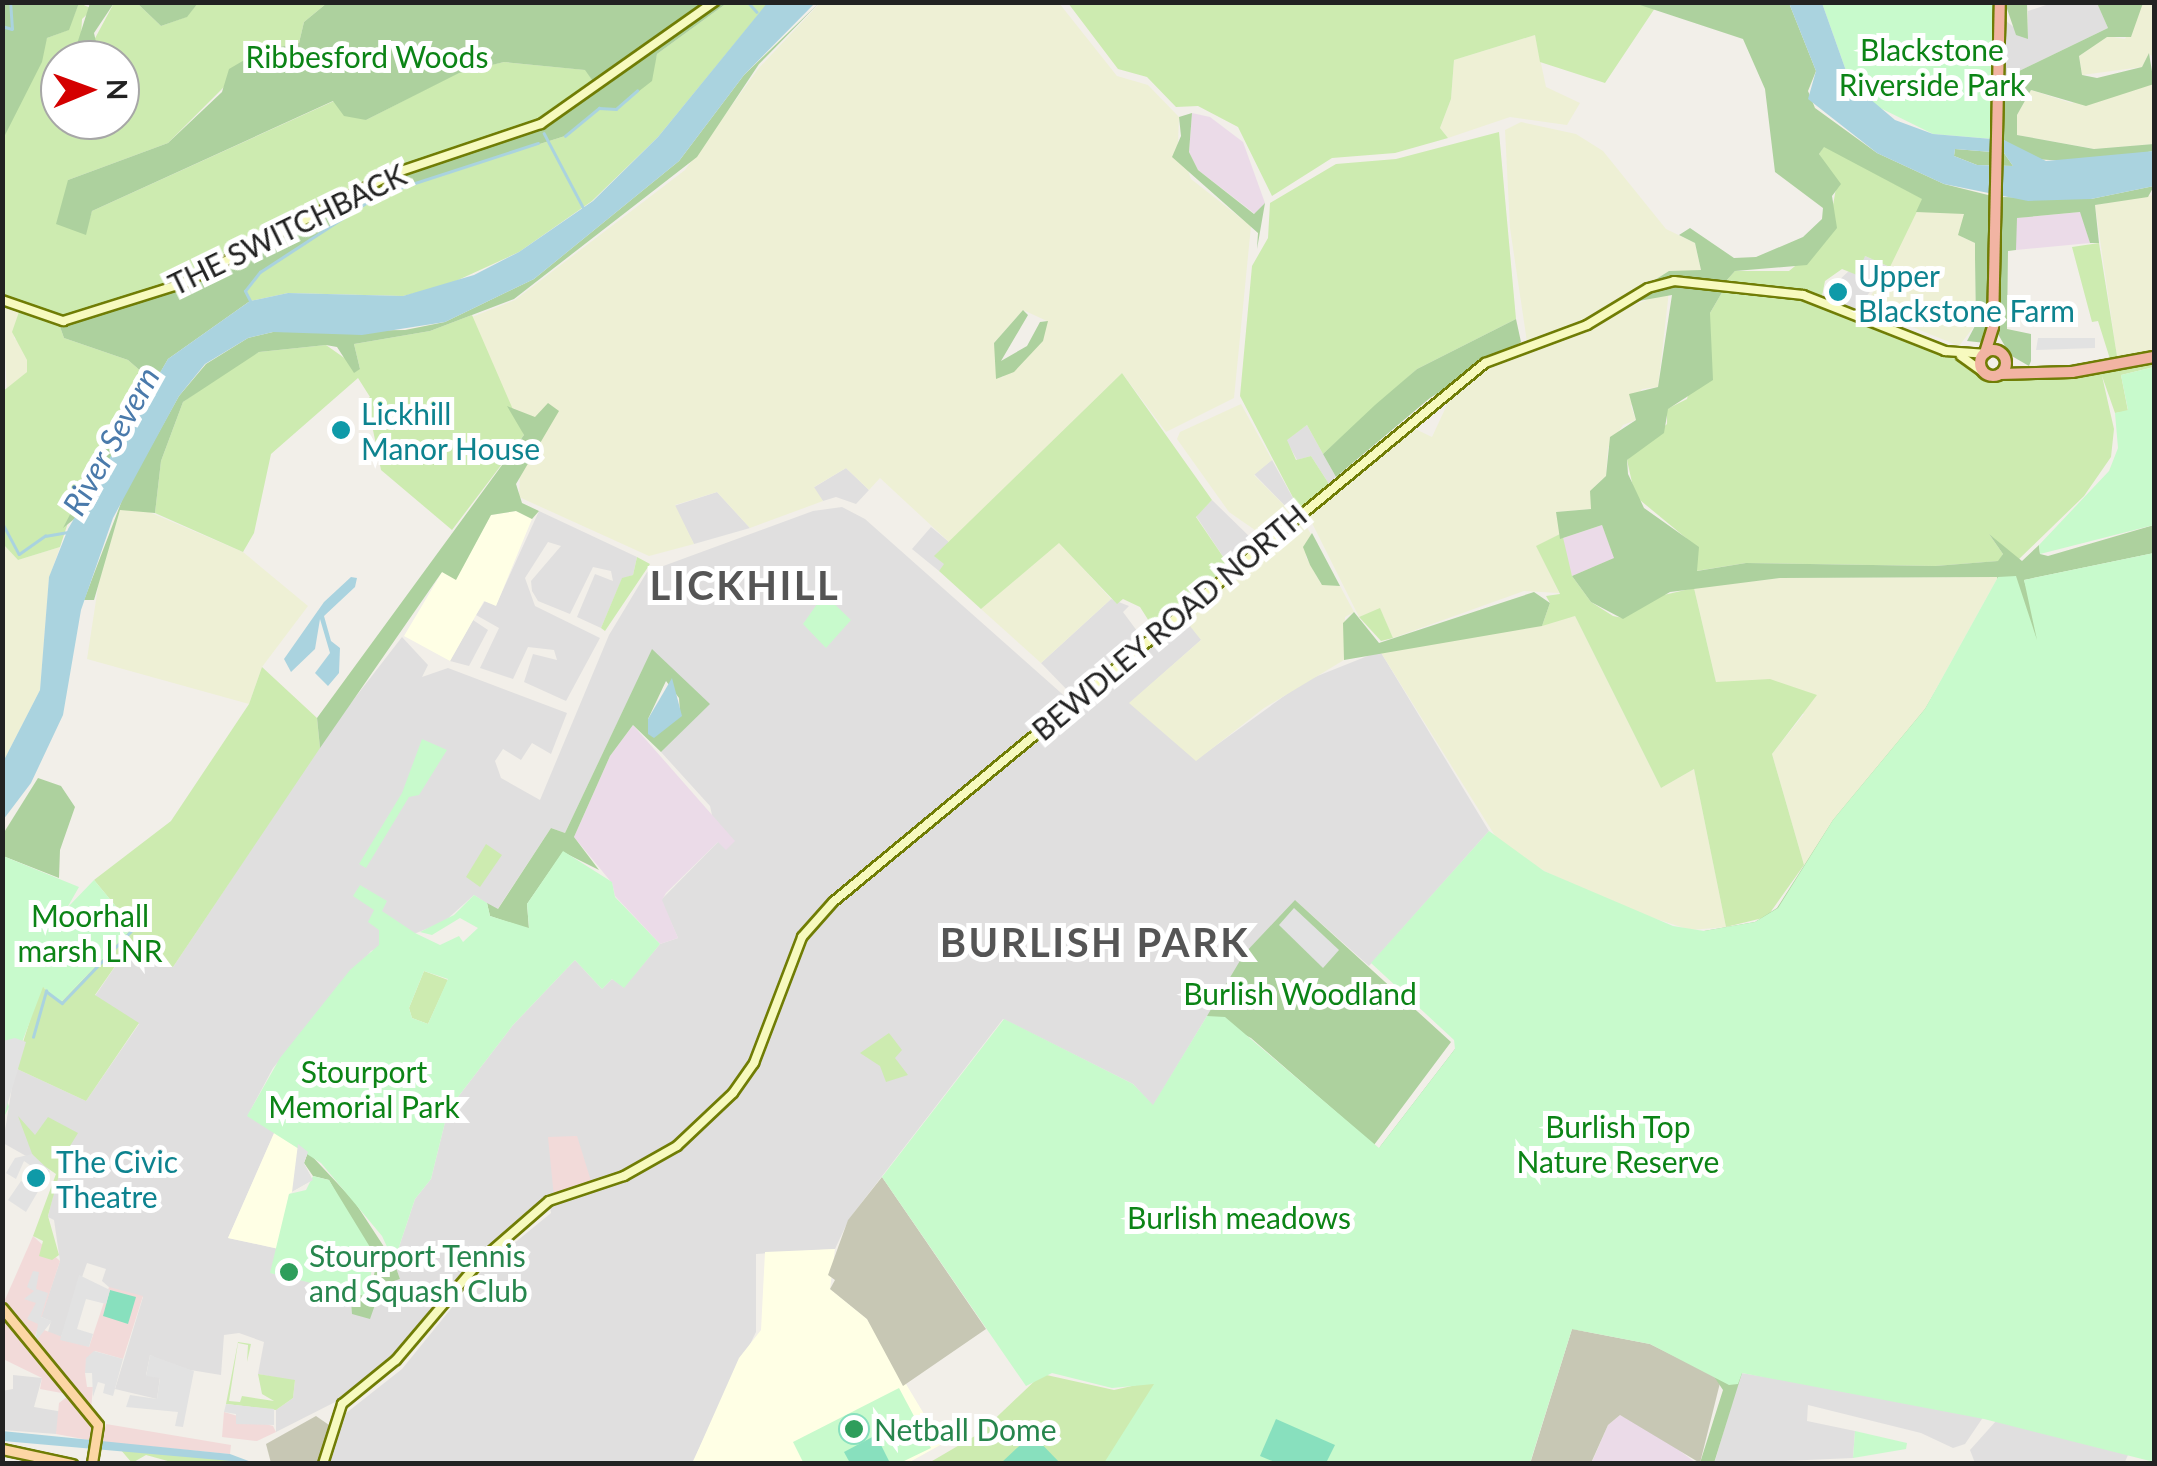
<!DOCTYPE html>
<html>
<head>
<meta charset="utf-8">
<style>
	body { margin:0 }
	#map { position:relative; width:2157px; height:1466px; overflow:hidden; background:#f2efe9; font-family:Lato,sans-serif }
	div>[style] { position:absolute }
	[style*='--x'] { left:calc(var(--x)*1px); top:calc(var(--y)*1px); width:calc(var(--w)*1px); rotate:calc(var(--a)*1deg) }
	.residential>* { inset:0; background:#e0dfdf }
	.commercial>* { inset:0; background:#f2dad9 }
	.industrial>* { inset:0; background:#ebdbe8 }
	.education>* { inset:0; background:#ffffe5 }
	.construction>* { inset:0; background:#c7c7b4 }
	.farmland>* { inset:0; background:#eef0d5 }
	.grass>* { inset:0; background:#cdebb0 }
	.forest>* { inset:0; background:#add19e }
	.park>* { inset:0; background:#c8facc }
	.pitch>* { inset:0; background:#88e0be }
	.round { border-radius:50% }
	.parking>* { inset:0; background:#e2e2e2 }
	.water>* { inset:0; background:#aad3df }
	.stream>* { height:2.5px; margin:-1.25px; padding:0 1.25px; transform-origin:1.25px; border-radius:1.25px; background:#aad3df }
	.roads { filter:drop-shadow(2px 0 #707d05) drop-shadow(-2px 0 #707d05) drop-shadow(0 2px #707d05) drop-shadow(0 -2px #707d05) }
	.secondary>* { height:8px; margin:-4px; padding:0 4px; transform-origin:4px; border-radius:4px; background:#f7fabf }
	.primary>* { height:9px; margin:-4.5px; padding:0 4.5px; transform-origin:4.5px; border-radius:4.5px; background:#fcd6a4 }
	.trunk>* { height:10px; margin:-5px; padding:0 5px; transform-origin:5px; border-radius:5px; background:#f2b4a3 }
	.trunk>.ring { margin:-5px; padding:0; box-sizing:content-box; background:none; border:10px solid #f2b4a3; border-radius:50% }
	.dots>* { width:28px; height:28px; translate:-50% -50%; box-sizing:border-box; border:5px solid #fff; border-radius:50% }
	span { translate:-50% -50%; white-space:nowrap; text-align:center; line-height:1.15; -webkit-text-stroke:10px #fff; paint-order:stroke }
	.park-label { font-size:30px; color:#0c8416 }
	.street-label { font-size:30px; color:#222 }
	.culture-label { font-size:30px; color:#0d838f }
	.left { translate:0 -50%; text-align:left }
	.leisure-label { font-size:30px; color:#27864d }
	.water-label { font-size:32px; color:#4a7aab; font-style:italic }
	.district-label { font-size:40px; color:#555; font-weight:700; letter-spacing:2.5px }
	.frame { position:absolute; inset:0; border:5px solid #222; pointer-events:none }
	.north { position:absolute; left:40px; top:40px; width:100px; height:100px; box-sizing:border-box; background:#fff; border:2px solid #a7a7a7; border-radius:50%; rotate:89deg; font-size:28px; font-weight:700; line-height:40px; text-align:center; color:#222 }
	.north::after { content:''; display:block; margin:auto; width:35px; height:45px; background:#d40000; clip-path:polygon(50% 0,100% 100%,50% 72%,0 100%) }
</style>
</head>
<body>
<div id="map">
	<div class="residential">
		<div style="clip-path:polygon(2097px 2px,2108px 28px,2017px 72px,2001px 95px,2005px 20px,2028px 39px,2028px 11px,2052px 3px)"></div>
		<div style="clip-path:polygon(1865px 256px,1890px 267px,1865px 298px,1865px 315px,1822px 296px)"></div>
		<div style="clip-path:polygon(1307px 425px,1336px 477px,1329px 484px,1311px 456px,1297px 460px,1286px 440px)"></div>
		<div style="clip-path:polygon(1272px 460px,1299px 509px,1293px 514px,1254px 474px)"></div>
		<div style="clip-path:polygon(846px 468px,869px 490px,856px 504px,836px 497px,823px 501px,813px 488px)"></div>
		<div style="clip-path:polygon(717px 492px,750px 528px,694px 544px,674px 506px)"></div>
		<div style="clip-path:polygon(1212px 500px,1253px 540px,1230px 567px,1196px 516px)"></div>
		<div style="clip-path:polygon(evenodd,842px 507px,865px 519px,1069px 700px,990px 772px,1182px 616px,1202px 639px,1130px 703px,1196px 760px,1305px 681px,1380px 651px,1489px 831px,1369px 966px,1296px 901px,1207px 1016px,1153px 1106px,1133px 1084px,1003px 1019px,849px 1219px,835px 1249px,756px 1254px,756px 1332px,692px 1463px,326px 1463px,336px 1421px,402px 1369px,484px 1268px,551px 1213px,549px 1202px,518px 1227px,413px 1342px,349px 1395px,276px 1432px,276px 1410px,293px 1398px,295px 1381px,258px 1374px,264px 1342px,239px 1333px,224px 1335px,221px 1375px,172px 1367px,150px 1355px,146px 1375px,160px 1377px,157px 1399px,115px 1389px,143px 1297px,110px 1288px,102px 1281px,106px 1269px,87px 1263px,60px 1340px,48px 1332px,51px 1321px,41px 1317px,60px 1261px,54px 1220px,48px 1217px,58px 1174px,3px 1143px,15px 1068px,86px 1101px,139px 1024px,95px 996px,127px 949px,173px 967px,337px 721px,402px 637px,428px 665px,422px 677px,448px 668px,567px 713px,551px 754px,532px 743px,521px 760px,503px 749px,495px 761px,501px 778px,540px 800px,609px 635px,647px 572px,813px 511px,842px 507px,652px 650px,709px 704px,661px 752px,710px 806px,718px 842px,661px 900px,678px 938px,660px 944px,624px 987px,612px 979px,602px 989px,575px 960px,513px 1025px,448px 1110px,431px 1179px,415px 1199px,394px 1262px,400px 1279px,382px 1285px,373px 1305px,352px 1313px,350px 1292px,271px 1273px,279px 1249px,228px 1238px,275px 1131px,248px 1115px,273px 1068px,371px 951px,444px 922px,474px 895px,497px 910px,551px 828px,565px 833px,652px 650px)"></div>
		<div style="clip-path:polygon(539px 511px,637px 557px,633px 575px,622px 579px,601px 628px,577px 617px,595px 574px,613px 581px,611px 571px,593px 567px,570px 614px,538px 601px,532px 591px,531px 581px,561px 546px,548px 542px,525px 578px,535px 606px,600px 638px,566px 701px,524px 682px,533px 654px,557px 660px,554px 650px,528px 647px,513px 679px,480px 668px,499px 628px,476px 615px,485px 601px,496px 605px)"></div>
		<div style="clip-path:polygon(931px 527px,949px 542px,935px 556px,945px 564px,939px 571px,912px 549px)"></div>
		<div style="clip-path:polygon(1111px 599px,1129px 606px,1123px 612px,1143px 639px,1071px 694px,1041px 663px)"></div>
		<div style="clip-path:polygon(473px 620px,488px 630px,469px 666px,450px 661px)"></div>
		<div style="clip-path:polygon(1741px 1373px,1986px 1413px,1965px 1444px,1953px 1448px,1921px 1433px,1808px 1405px,1807px 1421px,1855px 1431px,1853px 1458px,1714px 1464px)"></div>
		<div style="clip-path:polygon(13px 1375px,42px 1378px,34px 1407px,63px 1412px,56px 1434px,3px 1430px,2px 1391px,13px 1389px)"></div>
		<div style="clip-path:polygon(1996px 1421px,2131px 1448px,2124px 1464px,1975px 1463px,1970px 1450px)"></div>
	</div>
	<div class="commercial">
		<div style="clip-path:polygon(577px 1136px,591px 1181px,554px 1197px,548px 1137px)"></div>
		<div style="clip-path:polygon(33px 1236px,60px 1261px,34px 1340px,4px 1302px)"></div>
		<div style="clip-path:polygon(109px 1287px,143px 1296px,123px 1359px,95px 1351px,85px 1373px,87px 1387px,93px 1387px,91px 1410px,35px 1342px,44px 1330px,89px 1347px)"></div>
		<div style="clip-path:polygon(2px 1315px,67px 1394px,40px 1389px,42px 1378px,3px 1359px)"></div>
		<div style="clip-path:polygon(68px 1396px,94px 1424px,94px 1441px,56px 1434px,59px 1403px)"></div>
		<div style="clip-path:polygon(224px 1412px,273px 1426px,276px 1432px,257px 1441px,222px 1437px)"></div>
		<div style="clip-path:polygon(106px 1424px,231px 1445px,230px 1454px,101px 1442px)"></div>
	</div>
	<div class="industrial">
		<div style="clip-path:polygon(1192px 113px,1210px 117px,1243px 142px,1265px 203px,1255px 214px,1198px 170px,1189px 152px)"></div>
		<div style="clip-path:polygon(2081px 212px,2090px 243px,2016px 250px,2016px 218px)"></div>
		<div style="clip-path:polygon(1602px 525px,1615px 558px,1572px 576px,1560px 539px)"></div>
		<div style="clip-path:polygon(633px 725px,735px 841px,726px 850px,718px 842px,666px 893px,662px 900px,678px 938px,660px 944px,615px 896px,612px 883px,574px 837px,610px 756px)"></div>
		<div style="clip-path:polygon(1620px 1415px,1663px 1438px,1696px 1463px,1591px 1464px,1608px 1425px)"></div>
	</div>
	<div class="education">
		<div style="clip-path:polygon(516px 511px,532px 519px,496px 606px,484px 601px,450px 661px,404px 636px,442px 572px,456px 579px,491px 515px)"></div>
		<div style="clip-path:polygon(275px 1131px,308px 1152px,304px 1163px,313px 1180px,289px 1194px,279px 1249px,228px 1238px)"></div>
		<div style="clip-path:polygon(835px 1249px,830px 1289px,867px 1319px,942px 1444px,908px 1463px,692px 1464px,739px 1358px,761px 1330px,765px 1252px)"></div>
	</div>
	<div class="construction">
		<div style="clip-path:polygon(882px 1177px,986px 1329px,903px 1386px,867px 1319px,830px 1289px,835px 1280px,828px 1275px,848px 1220px)"></div>
		<div style="clip-path:polygon(1572px 1329px,1650px 1344px,1721px 1379px,1700px 1463px,1620px 1415px,1608px 1425px,1591px 1463px,1530px 1464px)"></div>
		<div style="clip-path:polygon(316px 1416px,329px 1425px,320px 1463px,271px 1463px,266px 1444px)"></div>
	</div>
	<div class="farmland">
		<div style="clip-path:polygon(evenodd,820px 3px,1059px 3px,1117px 76px,1148px 85px,1179px 117px,1178px 143px,1191px 179px,1251px 226px,1234px 398px,1166px 432px,1122px 373px,949px 542px,880px 478px,869px 490px,846px 468px,814px 487px,823px 501px,750px 528px,717px 492px,675px 505px,694px 544px,649px 556px,519px 497px,520px 474px,541px 444px,535px 418px,507px 406px,472px 317px,515px 300px,685px 170px,758px 69px,820px 3px,1023px 310px,1047px 321px,1002px 378px,994px 343px,1023px 310px)"></div>
		<div style="clip-path:polygon(2143px 3px,2154px 3px,2154px 57px,2149px 54px,2142px 67px,2082px 75px,2079px 56px,2107px 36px,2125px 39px)"></div>
		<div style="clip-path:polygon(1535px 35px,1546px 87px,1580px 103px,1567px 125px,1510px 117px,1448px 138px,1440px 128px,1451px 99px,1454px 60px)"></div>
		<div style="clip-path:polygon(2154px 84px,2154px 144px,2095px 149px,2017px 135px,2017px 115px,2031px 90px,2071px 103px)"></div>
		<div style="clip-path:polygon(1521px 122px,1576px 134px,1603px 151px,1666px 229px,1695px 243px,1701px 270px,1645px 282px,1587px 322px,1527px 342px,1510px 228px,1505px 130px)"></div>
		<div style="clip-path:polygon(2154px 195px,2154px 350px,2117px 356px,2095px 205px)"></div>
		<div style="clip-path:polygon(1934px 210px,1964px 214px,1962px 237px,1975px 243px,1976px 324px,1959px 346px,1878px 313px,1873px 317px,1865px 307px,1916px 212px)"></div>
		<div style="clip-path:polygon(1669px 291px,1658px 387px,1642px 389px,1631px 406px,1636px 420px,1623px 425px,1608px 448px,1606px 476px,1594px 487px,1591px 509px,1556px 512px,1562px 533px,1537px 546px,1559px 593px,1524px 591px,1393px 638px,1380px 609px,1359px 617px,1307px 513px,1411px 427px,1432px 437px,1452px 394px,1498px 360px)"></div>
		<div style="clip-path:polygon(2px 300px,21px 309px,14px 338px,26px 348px,27px 360px,27px 372px,7px 395px)"></div>
		<div style="clip-path:polygon(1241px 404px,1272px 460px,1254px 475px,1293px 514px,1265px 537px,1229px 512px,1177px 439px,1180px 432px)"></div>
		<div style="clip-path:polygon(135px 506px,243px 552px,308px 606px,262px 667px,249px 704px,87px 659px,104px 548px,120px 510px)"></div>
		<div style="clip-path:polygon(1301px 518px,1311px 534px,1306px 557px,1321px 584px,1340px 586px,1354px 612px,1345px 617px,1344px 660px,1264px 708px,1196px 761px,1129px 703px,1201px 640px,1182px 616px)"></div>
		<div style="clip-path:polygon(1059px 542px,1111px 599px,1041px 663px,981px 609px)"></div>
		<div style="clip-path:polygon(3px 544px,18px 560px,60px 547px,49px 578px,40px 690px,3px 762px)"></div>
		<div style="clip-path:polygon(1998px 577px,1925px 709px,1804px 865px,1772px 754px,1804px 714px,1716px 682px,1694px 588px,1780px 578px)"></div>
		<div style="clip-path:polygon(1575px 616px,1661px 788px,1694px 769px,1726px 927px,1690px 930px,1635px 912px,1544px 871px,1497px 839px,1380px 651px)"></div>
	</div>
	<div class="grass">
		<div style="clip-path:polygon(79px 3px,93px 9px,82px 19px,80px 56px,94px 60px,60px 60px,60px 120px,120px 120px,120px 60px,100px 60px,93px 42px,114px 3px,137px 3px,161px 26px,186px 17px,198px 3px,327px 3px,304px 22px,299px 43px,260px 51px,168px 143px,68px 180px,85px 234px,92px 211px,334px 101px,366px 120px,459px 72px,504px 62px,586px 70px,597px 88px,541px 124px,330px 211px,184px 283px,58px 321px,64px 338px,128px 360px,143px 373px,81px 483px,60px 547px,18px 560px,3px 544px,2px 392px,27px 372px,27px 360px,12px 332px,20px 309px,3px 300px,3px 139px,47px 38px,68px 30px)"></div>
		<div style="clip-path:polygon(727px 3px,768px 3px,658px 137px,592px 201px,519px 252px,445px 286px,403px 296px,288px 293px,250px 301px,245px 291px,260px 272px,378px 195px,565px 136px,599px 108px,623px 104px,651px 76px,657px 54px)"></div>
		<div style="clip-path:polygon(1068px 3px,1633px 3px,1655px 8px,1605px 83px,1540px 62px,1535px 35px,1454px 60px,1451px 99px,1440px 128px,1448px 138px,1395px 153px,1332px 158px,1272px 196px,1238px 127px,1198px 106px,1176px 107px,1147px 77px,1118px 69px)"></div>
		<div style="clip-path:polygon(1499px 132px,1516px 319px,1417px 369px,1323px 454px,1307px 425px,1287px 440px,1296px 460px,1311px 456px,1329px 484px,1299px 509px,1240px 396px,1252px 266px,1268px 238px,1270px 203px,1336px 164px,1396px 159px)"></div>
		<div style="clip-path:polygon(1824px 146px,1923px 199px,1890px 267px,1865px 256px,1857px 275px,1842px 269px,1825px 281px,1822px 296px,1726px 281px,1735px 271px,1789px 271px,1827px 240px,1836px 188px,1819px 154px)"></div>
		<div style="clip-path:polygon(2099px 243px,2117px 356px,2154px 350px,2154px 355px,2110px 359px,2098px 321px,2092px 322px,2072px 247px)"></div>
		<div style="clip-path:polygon(1724px 289px,1811px 302px,1957px 358px,1990px 378px,2102px 374px,2154px 361px,2154px 367px,2121px 375px,2128px 411px,2115px 413px,2102px 376px,2114px 429px,2111px 457px,2084px 496px,2017px 561px,1989px 534px,2003px 554px,1999px 561px,1935px 566px,1746px 563px,1696px 571px,1686px 538px,1635px 496px,1627px 460px,1667px 424px,1667px 409px,1687px 399px,1710px 313px)"></div>
		<div style="clip-path:polygon(472px 315px,524px 435px,452px 530px,381px 470px,371px 420px,360px 405px,370px 397px,358px 378px,271px 454px,254px 533px,243px 552px,155px 513px,161px 461px,183px 402px,241px 361px,259px 352px,326px 345px,360px 369px,354px 344px,430px 331px)"></div>
		<div style="clip-path:polygon(1122px 373px,1212px 500px,1196px 517px,1230px 567px,1154px 629px,1140px 607px,1123px 599px,1117px 604px,1059px 543px,981px 609px,939px 571px,944px 564px,934px 556px)"></div>
		<div style="clip-path:polygon(1562px 533px,1572px 576px,1591px 602px,1613px 616px,1623px 618px,1655px 597px,1694px 588px,1716px 682px,1770px 679px,1817px 695px,1772px 754px,1804px 865px,1767px 917px,1726px 927px,1694px 769px,1661px 788px,1575px 616px,1542px 626px,1550px 603px,1546px 596px,1560px 594px,1536px 546px)"></div>
		<div style="clip-path:polygon(637px 557px,650px 564px,605px 631px,601px 628px,622px 578px,633px 575px)"></div>
		<div style="clip-path:polygon(1380px 608px,1393px 638px,1381px 641px,1359px 617px)"></div>
		<div style="clip-path:polygon(262px 667px,317px 718px,320px 748px,173px 967px,127px 949px,95px 995px,139px 1023px,86px 1101px,15px 1068px,45px 972px,44px 988px,62px 1001px,133px 927px,94px 880px,171px 821px,249px 704px)"></div>
		<div style="clip-path:polygon(486px 844px,502px 855px,480px 887px,466px 877px)"></div>
		<div style="clip-path:polygon(424px 971px,448px 980px,428px 1024px,412px 1018px,409px 1008px)"></div>
		<div style="clip-path:polygon(889px 1033px,902px 1050px,895px 1058px,908px 1075px,886px 1082px,880px 1066px,860px 1053px)"></div>
		<div style="clip-path:polygon(18px 1116px,35px 1135px,48px 1117px,78px 1133px,64px 1156px,48px 1216px,59px 1255px,52px 1260px,39px 1256px,43px 1241px,33px 1236px,56px 1174px,34px 1159px)"></div>
		<div style="clip-path:polygon(238px 1342px,251px 1344px,247px 1362px,248px 1345px,238px 1343px,229px 1401px,240px 1402px,242px 1396px,274px 1401px,262px 1394px,258px 1374px,295px 1380px,293px 1398px,276px 1410px,226px 1404px)"></div>
		<div style="clip-path:polygon(1275px 1354px,1241px 1463px,927px 1464px,980px 1433px,1042px 1374px,1114px 1390px)"></div>
		<div style="clip-path:polygon(120px 1449px,230px 1460px,242px 1463px,175px 1463px,146px 1455px,132px 1463px)"></div>
	</div>
	<div class="forest">
		<div style="clip-path:polygon(2px 3px,79px 3px,69px 30px,47px 38px,42px 62px,3px 139px)"></div>
		<div style="clip-path:polygon(90px 3px,114px 3px,94px 33px,100px 60px,80px 56px,77px 44px)"></div>
		<div style="clip-path:polygon(137px 3px,198px 3px,187px 17px,161px 26px)"></div>
		<div style="clip-path:polygon(327px 3px,727px 3px,657px 54px,652px 81px,616px 109px,599px 109px,565px 136px,378px 195px,260px 272px,245px 291px,250px 301px,168px 359px,78px 516px,63px 528px,143px 373px,128px 360px,64px 338px,58px 321px,184px 283px,369px 186px,524px 131px,597px 87px,585px 70px,504px 62px,459px 73px,366px 120px,344px 116px,333px 101px,92px 211px,86px 235px,56px 224px,68px 180px,168px 143px,222px 92px,229px 69px,260px 51px,299px 43px,304px 22px)"></div>
		<div style="clip-path:polygon(819px 3px,759px 64px,697px 157px,514px 299px,430px 331px,354px 344px,360px 369px,354px 373px,337px 347px,326px 345px,259px 352px,183px 402px,161px 461px,155px 513px,120px 510px,94px 600px,84px 600px,124px 495px,179px 396px,206px 364px,248px 338px,273px 332px,405px 330px,445px 322px,534px 279px,679px 161px,744px 75px)"></div>
		<div style="clip-path:polygon(1593px 3px,1789px 3px,1816px 71px,1808px 91px,1815px 108px,1877px 153px,1944px 184px,1992px 196px,1986px 343px,1967px 341px,1976px 324px,1975px 258px,1975px 243px,1958px 235px,1964px 214px,1916px 212px,1922px 199px,1824px 147px,1819px 154px,1841px 184px,1832px 196px,1837px 228px,1807px 265px,1735px 271px,1726px 281px,1669px 279px,1628px 297px,1669px 271px,1701px 270px,1695px 243px,1679px 235px,1690px 228px,1734px 258px,1756px 257px,1803px 237px,1822px 219px,1823px 208px,1775px 172px,1765px 89px,1743px 39px,1634px 3px)"></div>
		<div style="clip-path:polygon(2005px 3px,2027px 3px,2028px 39px,2016px 35px)"></div>
		<div style="clip-path:polygon(2097px 3px,2143px 3px,2131px 37px,2107px 37px,2079px 56px,2082px 75px,2097px 78px,2142px 67px,2149px 53px,2154px 84px,2086px 106px,2031px 90px,2017px 115px,2017px 135px,2094px 149px,2154px 144px,2154px 151px,2082px 162px,2034px 159px,2002px 139px,2001px 95px,2017px 72px,2108px 28px)"></div>
		<div style="clip-path:polygon(1192px 113px,1189px 152px,1198px 170px,1254px 214px,1265px 203px,1257px 249px,1258px 233px,1172px 157px,1181px 136px,1179px 117px)"></div>
		<div style="clip-path:polygon(1955px 149px,2004px 153px,2013px 166px,1977px 165px,1954px 156px)"></div>
		<div style="clip-path:polygon(2154px 186px,2148px 197px,2095px 205px,2099px 243px,2090px 243px,2080px 212px,2017px 218px,2016px 250px,2008px 251px,2007px 329px,2031px 334px,2031px 361px,2029px 366px,2010px 355px,1998px 334px,2001px 197px,2091px 199px)"></div>
		<div style="clip-path:polygon(1670px 285px,1724px 289px,1710px 313px,1713px 380px,1668px 409px,1664px 433px,1627px 460px,1628px 474px,1644px 508px,1699px 547px,1697px 571px,1746px 563px,1935px 566px,1998px 561px,2003px 554px,1989px 534px,2022px 561px,2039px 545px,2040px 554px,2048px 556px,2154px 525px,2154px 553px,2024px 580px,2042px 637px,2009px 657px,1923px 756px,1911px 755px,1899px 766px,1799px 900px,1794px 929px,1725px 971px,1718px 986px,1724px 1018px,1773px 1203px,1765px 1219px,1756px 1220px,1732px 1195px,1722px 1197px,1715px 1207px,1719px 1223px,1745px 1253px,1720px 1299px,1710px 1309px,1697px 1307px,1629px 1265px,1634px 1253px,1669px 1261px,1670px 1227px,1679px 1211px,1705px 1204px,1718px 1184px,1700px 1126px,1674px 1123px,1630px 1140px,1621px 1157px,1627px 1170px,1622px 1190px,1610px 1211px,1628px 1229px,1627px 1249px,1611px 1286px,1640px 1311px,1636px 1339px,1572px 1329px,1572px 1297px,1557px 1257px,1520px 1241px,1415px 1138px,1392px 1138px,1379px 1148px,1455px 1049px,1470px 1052px,1477px 1041px,1473px 1034px,1705px 973px,1704px 931px,1755px 922px,1777px 908px,1833px 820px,1925px 709px,1998px 583px,1997px 577px,1780px 578px,1670px 592px,1623px 619px,1591px 602px,1572px 576px,1614px 558px,1602px 525px,1560px 539px,1556px 512px,1591px 509px,1590px 491px,1606px 476px,1610px 437px,1636px 420px,1629px 394px,1658px 387px,1672px 295px,1633px 302px)"></div>
		<div style="clip-path:polygon(1023px 310px,1028px 315px,1001px 361px,1027px 346px,1040px 322px,1048px 321px,1043px 341px,1014px 372px,996px 379px,994px 343px)"></div>
		<div style="clip-path:polygon(1516px 319px,1521px 342px,1430px 398px,1336px 477px,1323px 454px,1375px 405px,1417px 369px)"></div>
		<div style="clip-path:polygon(548px 403px,559px 411px,516px 484px,522px 503px,539px 511px,532px 519px,516px 511px,491px 515px,456px 580px,442px 572px,320px 748px,317px 718px,524px 435px,507px 406px,535px 417px)"></div>
		<div style="clip-path:polygon(1312px 533px,1340px 586px,1322px 585px,1310px 565px,1303px 547px)"></div>
		<div style="clip-path:polygon(1534px 592px,1550px 603px,1542px 626px,1344px 660px,1343px 623px,1354px 612px,1379px 643px)"></div>
		<div style="clip-path:polygon(evenodd,652px 649px,710px 704px,661px 752px,633px 725px,610px 756px,574px 837px,599px 870px,563px 852px,527px 904px,529px 929px,490px 916px,487px 903px,498px 909px,551px 828px,565px 833px,652px 649px,666px 681px,679px 698px,680px 712px,653px 737px,648px 719px,666px 681px)"></div>
		<div style="clip-path:polygon(38px 778px,61px 786px,75px 807px,60px 850px,59px 878px,3px 856px,3px 834px)"></div>
		<div style="clip-path:polygon(1295px 900px,1451px 1042px,1374px 1145px,1251px 1038px,1207px 1016px,1244px 954px)"></div>
		<div style="clip-path:polygon(308px 1152px,354px 1201px,394px 1262px,400px 1279px,382px 1285px,370px 1319px,352px 1314px,350px 1292px,369px 1297px,376px 1266px,329px 1180px,313px 1176px,304px 1163px)"></div>
		<div style="clip-path:polygon(1711px 1372px,1742px 1373px,1714px 1463px,1700px 1463px,1723px 1390px)"></div>
	</div>
	<div class="park">
		<div style="clip-path:polygon(1822px 3px,1995px 3px,1993px 139px,1933px 134px,1866px 101px,1850px 82px)"></div>
		<div style="clip-path:polygon(2154px 367px,2154px 525px,2040px 554px,2039px 545px,2109px 471px,2118px 448px,2115px 413px,2128px 410px,2121px 375px)"></div>
		<div style="clip-path:polygon(2154px 553px,2154px 1462px,1984px 1419px,1742px 1373px,1738px 1384px,1729px 1385px,1650px 1344px,1572px 1329px,1530px 1463px,1104px 1463px,1154px 1384px,1112px 1388px,1052px 1373px,1026px 1386px,882px 1177px,1004px 1019px,1133px 1084px,1153px 1105px,1207px 1016px,1225px 1017px,1379px 1148px,1455px 1049px,1454px 1040px,1371px 963px,1489px 831px,1544px 871px,1673px 926px,1704px 931px,1755px 922px,1778px 908px,1833px 820px,1925px 709px,1998px 577px,2016px 576px,2037px 640px,2024px 580px)"></div>
		<div style="clip-path:polygon(824px 594px,851px 620px,826px 648px,803px 624px)"></div>
		<div style="clip-path:polygon(422px 739px,447px 750px,419px 795px,409px 797px,366px 868px,359px 864px,402px 793px)"></div>
		<div style="clip-path:polygon(evenodd,563px 851px,612px 882px,615px 897px,660px 944px,624px 988px,612px 979px,602px 989px,575px 960px,513px 1025px,448px 1110px,431px 1179px,415px 1199px,394px 1262px,382px 1236px,321px 1163px,247px 1116px,280px 1058px,350px 970px,379px 945px,379px 930px,368px 922px,374px 910px,353px 896px,360px 885px,387px 901px,382px 911px,415px 933px,440px 945px,459px 936px,463px 942px,478px 928px,460px 918px,432px 935px,420px 932px,454px 915px,474px 895px,487px 903px,490px 916px,529px 928px,527px 904px,563px 851px,424px 971px,448px 979px,428px 1024px,412px 1018px,409px 1008px,424px 971px)"></div>
		<div style="clip-path:polygon(3px 856px,79px 887px,67px 908px,94px 880px,133px 927px,61px 1002px,43px 987px,4px 1090px,9px 1107px,3px 1119px)"></div>
		<div style="clip-path:polygon(313px 1176px,329px 1180px,373px 1252px,369px 1297px,270px 1273px,289px 1194px,306px 1190px)"></div>
		<div style="clip-path:polygon(899px 1388px,931px 1448px,900px 1463px,804px 1464px,793px 1442px)"></div>
		<div style="clip-path:polygon(1855px 1431px,1907px 1443px,1906px 1449px,1853px 1458px)"></div>
	</div>
	<div class="pitch">
		<div style="clip-path:polygon(110px 1290px,136px 1297px,128px 1324px,103px 1316px)"></div>
		<div class="round" style="left:838px;top:1413px;width:32px;height:32px"></div>
		<div style="clip-path:polygon(1276px 1419px,1335px 1445px,1326px 1463px,1277px 1463px,1260px 1456px)"></div>
		<div style="clip-path:polygon(1032px 1434px,1060px 1463px,1001px 1463px)"></div>
		<div style="clip-path:polygon(876px 1435px,890px 1463px,850px 1463px,844px 1452px)"></div>
	</div>
	<div class="parking">
		<div style="clip-path:polygon(2038px 338px,2095px 338px,2095px 348px,2036px 350px)"></div>
		<div style="clip-path:polygon(1294px 908px,1339px 950px,1323px 968px,1279px 925px)"></div>
		<div style="clip-path:polygon(15px 1038px,26px 1042px,3px 1119px,3px 1041px)"></div>
		<div style="clip-path:polygon(298px 1144px,308px 1152px,304px 1163px,313px 1180px,292px 1192px)"></div>
		<div style="clip-path:polygon(32px 1154px,50px 1171px,26px 1212px,8px 1200px,21px 1181px,34px 1189px,40px 1172px,24px 1161px,16px 1179px,6px 1173px,15px 1158px)"></div>
		<div style="clip-path:polygon(33px 1271px,39px 1272px,36px 1289px,48px 1293px,41px 1317px,52px 1321px,35px 1342px,38px 1324px,27px 1319px,36px 1303px,24px 1299px,34px 1291px,27px 1287px)"></div>
		<div style="clip-path:polygon(79px 1275px,110px 1290px,106px 1304px,86px 1299px,77px 1329px,93px 1334px,89px 1347px,60px 1340px)"></div>
		<div style="clip-path:polygon(94px 1351px,123px 1359px,113px 1396px,103px 1393px,105px 1384px,98px 1382px,93px 1397px,92px 1373px,85px 1373px,86px 1358px)"></div>
		<div style="clip-path:polygon(150px 1355px,194px 1371px,183px 1427px,175px 1426px,178px 1412px,126px 1407px,130px 1395px,157px 1399px,160px 1378px,146px 1376px)"></div>
		<div style="clip-path:polygon(226px 1404px,274px 1409px,274px 1425px,236px 1424px,236px 1414px,224px 1412px)"></div>
	</div>
	<div class="water">
		<div style="clip-path:polygon(768px 2px,815px 3px,744px 75px,679px 161px,534px 279px,445px 322px,362px 335px,273px 332px,248px 338px,205px 364px,179px 396px,113px 518px,81px 610px,63px 715px,31px 783px,3px 820px,3px 762px,40px 690px,49px 577px,68px 529px,168px 359px,250px 301px,288px 293px,403px 296px,474px 275px,519px 252px,593px 201px,658px 137px)"></div>
		<div style="clip-path:polygon(evenodd,1789px 3px,1822px 3px,1850px 82px,1895px 120px,1933px 134px,2004px 140px,2046px 161px,2154px 151px,2154px 186px,2091px 199px,2028px 201px,1944px 184px,1877px 153px,1808px 99px,1816px 71px,1789px 3px,1955px 149px,2004px 153px,2013px 166px,1977px 165px,1954px 156px,1955px 149px)"></div>
		<div style="clip-path:polygon(351px 577px,357px 578px,355px 587px,324px 616px,331px 641px,340px 648px,339px 673px,328px 686px,315px 673px,330px 653px,320px 619px,315px 649px,291px 672px,284px 659px,324px 602px)"></div>
		<div style="clip-path:polygon(672px 678px,682px 716px,654px 738px,648px 734px,648px 719px)"></div>
		<div style="clip-path:polygon(2px 1431px,230px 1454px,254px 1463px,3px 1441px)"></div>
	</div>
	<div class="stream">
		<div style="--x:748;--y:2;--w:13;--a:48"></div>
		<div style="--x:2;--y:26;--w:10;--a:17"></div>
		<div style="--x:12;--y:29;--w:27;--a:-94"></div>
		<div style="--x:2;--y:37;--w:7;--a:90"></div>
		<div style="--x:544;--y:133;--w:84;--a:62.2"></div>
		<div style="--x:565;--y:136;--w:44;--a:-39.5"></div>
		<div style="--x:599;--y:108;--w:17;--a:3"></div>
		<div style="--x:616;--y:109;--w:28;--a:-41"></div>
		<div style="--x:250;--y:301;--w:11;--a:-117"></div>
		<div style="--x:245;--y:291;--w:24;--a:-52"></div>
		<div style="--x:260;--y:272;--w:141;--a:-33.1"></div>
		<div style="--x:378;--y:195;--w:168;--a:-18"></div>
		<div style="--x:2;--y:522;--w:36;--a:62"></div>
		<div style="--x:19;--y:554;--w:32;--a:-35"></div>
		<div style="--x:45;--y:536;--w:23;--a:-10"></div>
		<div style="--x:33;--y:1037;--w:48;--a:-74.2"></div>
		<div style="--x:46;--y:991;--w:20;--a:37"></div>
		<div style="--x:62;--y:1003;--w:104;--a:-46.2"></div>
	</div>
	<div class="roads">
		<div class="secondary">
			<div style="--x:2;--y:300;--w:65;--a:19"></div>
			<div style="--x:63;--y:321;--w:127;--a:-17.4"></div>
			<div style="--x:184;--y:283;--w:235;--a:-27.7"></div>
			<div style="--x:392;--y:174;--w:157;--a:-18.6"></div>
			<div style="--x:541;--y:124;--w:212;--a:-35.2"></div>
			<div style="--x:1961;--y:356;--w:26;--a:36"></div>
			<div style="--x:323;--y:1464;--w:63;--a:-72.4"></div>
			<div style="--x:342;--y:1404;--w:70;--a:-39.2"></div>
			<div style="--x:396;--y:1360;--w:130;--a:-49.7"></div>
			<div style="--x:480;--y:1261;--w:91;--a:-41"></div>
			<div style="--x:549;--y:1201;--w:79;--a:-18.4"></div>
			<div style="--x:624;--y:1176;--w:61;--a:-29.5"></div>
			<div style="--x:677;--y:1146;--w:77;--a:-43.4"></div>
			<div style="--x:733;--y:1093;--w:37;--a:-55"></div>
			<div style="--x:754;--y:1063;--w:135;--a:-69.1"></div>
			<div style="--x:802;--y:937;--w:47;--a:-48.5"></div>
			<div style="--x:833;--y:902;--w:846;--a:-39.58"></div>
			<div style="--x:1485;--y:363;--w:109;--a:-20.4"></div>
			<div style="--x:1587;--y:325;--w:71;--a:-31.2"></div>
			<div style="--x:1648;--y:288;--w:27;--a:-15"></div>
			<div style="--x:1674;--y:281;--w:130;--a:6.2"></div>
			<div style="--x:1803;--y:295;--w:153;--a:21.5"></div>
			<div style="--x:1945;--y:351;--w:39;--a:4"></div>
		</div>
		<div class="primary">
			<div style="--x:2;--y:1308;--w:151;--a:50.6"></div>
			<div style="--x:98;--y:1425;--w:39;--a:99"></div>
			<div style="--x:2;--y:1449;--w:72;--a:12.1"></div>
		</div>
		<div class="trunk">
			<div class="ring" style="left:1980px;top:350px;width:16px;height:16px"></div>
			<div style="--x:1985;--y:353;--w:27;--a:-73"></div>
			<div style="--x:1993;--y:327;--w:325;--a:-88.8"></div>
			<div style="--x:2000;--y:374;--w:72;--a:-1.6"></div>
			<div style="--x:2072;--y:372;--w:83;--a:-10.4"></div>
		</div>
	</div>
	<div class="dots">
		<div style="left:1838px;top:292px;background:#0f9aa8"></div>
		<div style="left:341px;top:430px;background:#0f9aa8"></div>
		<div style="left:36px;top:1178px;background:#0f9aa8"></div>
		<div style="left:289px;top:1272px;background:#2e9e5b"></div>
		<div style="left:854px;top:1429px;background:#2e9e5b"></div>
	</div>
	<div class="park-label">
		<span style="left:1932px;top:66px">Blackstone<br>Riverside Park</span>
		<span style="left:367px;top:56px">Ribbesford Woods</span>
		<span style="left:90px;top:932px">Moorhall<br>marsh LNR</span>
		<span style="left:1300px;top:993px">Burlish Woodland</span>
		<span style="left:364px;top:1088px">Stourport<br>Memorial Park</span>
		<span style="left:1618px;top:1143px">Burlish Top<br>Nature Reserve</span>
		<span style="left:1239px;top:1217px">Burlish meadows</span>
	</div>
	<div class="street-label">
		<span style="left:287px;top:229px;rotate:-26deg">THE SWITCHBACK</span>
		<span style="left:1169px;top:622px;rotate:-40deg">BEWDLEY ROAD NORTH</span>
	</div>
	<div class="culture-label">
		<span class="left" style="left:1858px;top:292px">Upper<br>Blackstone Farm</span>
		<span class="left" style="left:361px;top:430px">Lickhill<br>Manor House</span>
		<span class="left" style="left:56px;top:1178px">The Civic<br>Theatre</span>
	</div>
	<div class="leisure-label">
		<span class="left" style="left:309px;top:1272px">Stourport Tennis<br>and Squash Club</span>
		<span class="left" style="left:874px;top:1429px">Netball Dome</span>
	</div>
	<div class="water-label">
		<span style="left:111px;top:441px;rotate:-61deg">River Severn</span>
	</div>
	<div class="district-label">
		<span style="left:745px;top:585px">LICKHILL</span>
		<span style="left:1095px;top:942px">BURLISH PARK</span>
	</div>
	<div class="frame"></div>
	<div class="north">N</div>
</div>
</body>
</html>
